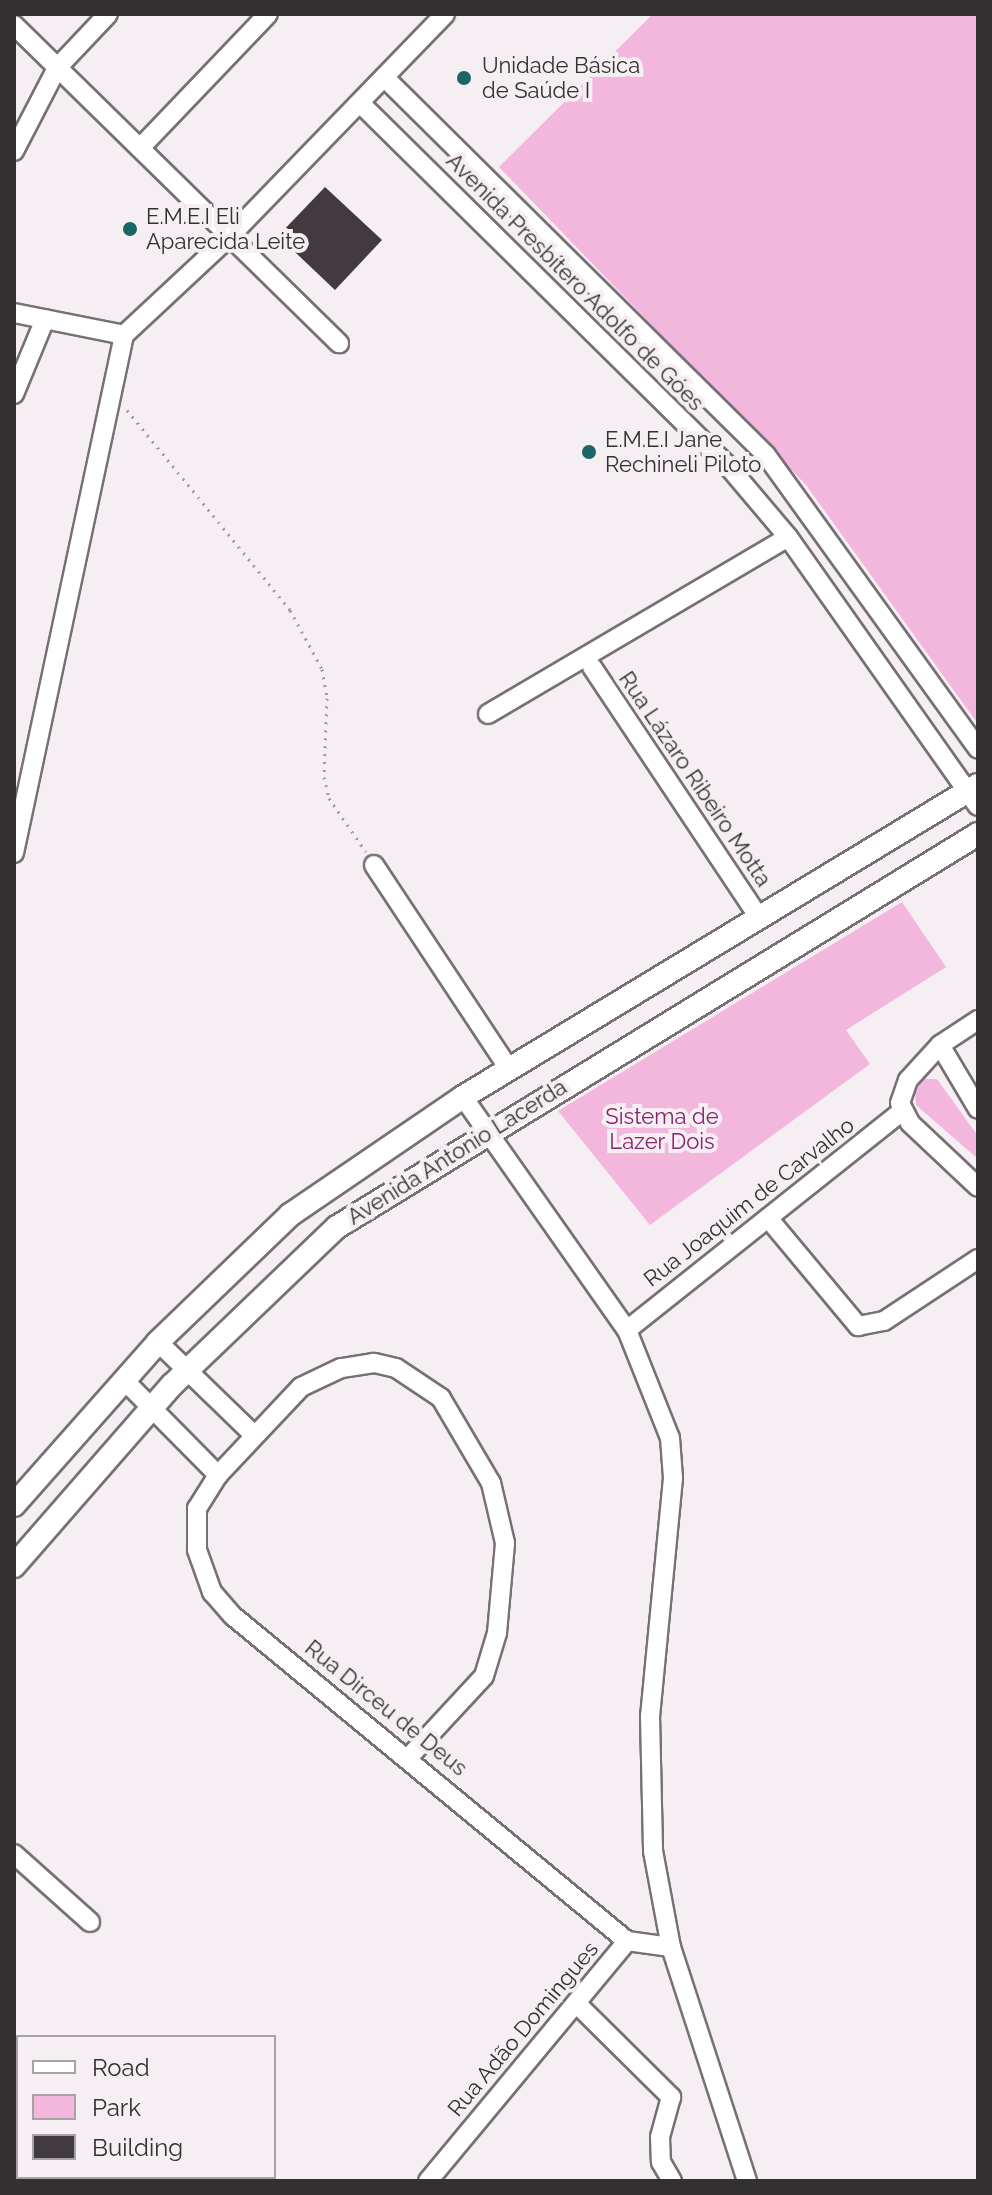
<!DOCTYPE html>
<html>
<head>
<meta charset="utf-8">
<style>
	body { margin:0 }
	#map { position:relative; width:992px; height:2195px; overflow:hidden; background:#f5eef2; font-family:Raleway,sans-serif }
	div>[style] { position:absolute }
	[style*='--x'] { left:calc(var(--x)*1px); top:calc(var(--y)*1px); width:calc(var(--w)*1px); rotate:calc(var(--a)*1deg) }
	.green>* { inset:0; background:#f3b7dd }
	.building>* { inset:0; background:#413b3f }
	.path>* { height:3px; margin-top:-1.5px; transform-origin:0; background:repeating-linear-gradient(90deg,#a09b9e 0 2px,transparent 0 8px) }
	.roads { filter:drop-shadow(2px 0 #777074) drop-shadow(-2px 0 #777074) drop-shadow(0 2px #777074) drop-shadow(0 -2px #777074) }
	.minor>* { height:18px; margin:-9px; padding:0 9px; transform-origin:9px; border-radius:9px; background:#fff }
	.major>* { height:22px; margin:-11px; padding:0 11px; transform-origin:11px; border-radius:11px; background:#fff }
	.dots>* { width:22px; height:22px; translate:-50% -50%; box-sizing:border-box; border:4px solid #f5eef2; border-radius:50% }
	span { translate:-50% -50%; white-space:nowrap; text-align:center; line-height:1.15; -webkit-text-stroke:8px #f5eef2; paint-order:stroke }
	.poi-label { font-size:22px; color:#333032 }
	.left { translate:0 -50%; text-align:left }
	.street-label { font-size:22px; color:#333032 }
	.park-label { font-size:22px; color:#89236d }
	.frame { position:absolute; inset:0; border:16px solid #333032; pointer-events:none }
	.legend { position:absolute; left:16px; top:2035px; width:260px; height:144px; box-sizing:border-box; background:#f5eef2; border:2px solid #a7a2a5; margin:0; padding:10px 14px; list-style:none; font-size:24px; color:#333032 }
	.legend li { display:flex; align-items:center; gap:16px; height:40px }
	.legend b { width:40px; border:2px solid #a7a2a5 }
</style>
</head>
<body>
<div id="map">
	<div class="green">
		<div style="clip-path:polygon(653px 14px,978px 14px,978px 724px,806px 485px,499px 167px)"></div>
		<div style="clip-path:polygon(902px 902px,946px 967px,846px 1030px,870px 1064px,650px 1225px,558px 1111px)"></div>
		<div style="clip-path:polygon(923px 1079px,937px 1079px,978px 1136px,978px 1159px,916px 1105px,915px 1093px)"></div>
	</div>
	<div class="building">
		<div style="clip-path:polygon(325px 187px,382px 240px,335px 290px,278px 236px)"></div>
	</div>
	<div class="path">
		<div style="--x:127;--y:410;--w:258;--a:50.8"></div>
		<div style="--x:290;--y:610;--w:67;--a:61.5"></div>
		<div style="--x:322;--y:669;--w:29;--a:80"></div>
		<div style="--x:327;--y:698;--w:79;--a:92.2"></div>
		<div style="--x:324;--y:777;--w:22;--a:77"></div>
		<div style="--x:329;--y:798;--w:65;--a:55.6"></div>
	</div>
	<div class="roads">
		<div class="minor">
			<div style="--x:14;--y:25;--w:455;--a:44.4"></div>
			<div style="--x:384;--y:77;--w:537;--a:44.7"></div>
			<div style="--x:766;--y:455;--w:362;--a:54.2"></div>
			<div style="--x:361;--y:104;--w:515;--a:44.61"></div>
			<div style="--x:728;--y:466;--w:93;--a:49.8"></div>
			<div style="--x:788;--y:537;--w:329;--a:54.8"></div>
			<div style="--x:140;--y:148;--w:185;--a:-46.3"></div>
			<div style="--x:14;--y:151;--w:93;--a:-62.6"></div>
			<div style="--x:57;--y:68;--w:74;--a:-46.6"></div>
			<div style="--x:14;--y:313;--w:112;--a:11.3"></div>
			<div style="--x:14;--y:394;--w:81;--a:-67.5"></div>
			<div style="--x:592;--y:667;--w:301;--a:56.3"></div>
			<div style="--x:488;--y:714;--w:348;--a:-30.5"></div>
			<div style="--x:14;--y:853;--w:530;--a:-78.01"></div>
			<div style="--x:124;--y:335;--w:145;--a:-43"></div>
			<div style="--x:230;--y:236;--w:309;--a:-45.9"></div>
			<div style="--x:374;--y:865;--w:245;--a:56.5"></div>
			<div style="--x:978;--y:1020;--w:45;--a:146.7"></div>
			<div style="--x:940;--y:1045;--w:47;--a:132.4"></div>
			<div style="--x:908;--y:1080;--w:24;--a:109"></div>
			<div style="--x:900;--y:1103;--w:22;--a:63"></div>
			<div style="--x:910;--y:1123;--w:93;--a:43.3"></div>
			<div style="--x:940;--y:1045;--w:74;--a:59.3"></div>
			<div style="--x:463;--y:1097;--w:285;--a:54.9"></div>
			<div style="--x:627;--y:1330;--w:116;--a:68.3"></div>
			<div style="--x:670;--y:1438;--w:40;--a:85.7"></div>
			<div style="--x:673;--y:1478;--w:239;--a:95.5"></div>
			<div style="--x:650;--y:1716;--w:135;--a:88.7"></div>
			<div style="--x:653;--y:1851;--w:98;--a:79.4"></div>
			<div style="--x:671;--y:1947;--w:246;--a:72"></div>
			<div style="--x:768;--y:1218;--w:141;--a:50.2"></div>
			<div style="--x:858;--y:1326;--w:26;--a:-11"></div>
			<div style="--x:884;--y:1321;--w:113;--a:-33.4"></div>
			<div style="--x:627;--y:1330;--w:350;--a:-38.5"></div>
			<div style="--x:158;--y:1342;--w:134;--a:44.1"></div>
			<div style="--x:124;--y:1380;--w:134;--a:45.3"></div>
			<div style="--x:409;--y:1757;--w:110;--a:-47.2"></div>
			<div style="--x:484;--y:1676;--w:45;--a:-73.2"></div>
			<div style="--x:497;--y:1633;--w:90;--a:-84.9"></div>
			<div style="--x:505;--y:1543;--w:62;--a:-103.1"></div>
			<div style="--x:491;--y:1483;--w:99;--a:-120.5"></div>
			<div style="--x:441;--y:1398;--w:54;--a:-146.3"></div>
			<div style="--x:396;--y:1368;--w:23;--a:-167"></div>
			<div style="--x:374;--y:1363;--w:33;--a:171"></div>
			<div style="--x:341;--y:1368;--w:44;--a:154.6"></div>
			<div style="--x:301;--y:1387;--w:121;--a:133.3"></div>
			<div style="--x:218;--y:1475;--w:39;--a:122"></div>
			<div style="--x:197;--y:1508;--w:42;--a:90"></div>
			<div style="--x:197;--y:1550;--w:45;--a:70.3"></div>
			<div style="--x:212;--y:1592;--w:32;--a:49"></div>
			<div style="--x:233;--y:1616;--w:511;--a:39.52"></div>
			<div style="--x:14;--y:1854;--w:102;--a:41.8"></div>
			<div style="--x:576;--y:2003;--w:134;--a:44.7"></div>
			<div style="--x:671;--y:2097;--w:41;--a:105.4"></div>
			<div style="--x:660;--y:2137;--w:25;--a:88"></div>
			<div style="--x:661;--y:2162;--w:22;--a:60"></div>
			<div style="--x:428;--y:2181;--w:312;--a:-50.3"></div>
			<div style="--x:627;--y:1941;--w:44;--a:7.8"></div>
		</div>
		<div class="major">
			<div style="--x:14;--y:1505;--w:217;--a:-48.5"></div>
			<div style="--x:158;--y:1342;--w:183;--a:-43.9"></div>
			<div style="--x:290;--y:1215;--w:209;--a:-34.3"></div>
			<div style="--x:463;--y:1097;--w:602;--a:-31.21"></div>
			<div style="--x:14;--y:1566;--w:240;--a:-48.9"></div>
			<div style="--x:172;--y:1385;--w:228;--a:-43.8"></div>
			<div style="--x:337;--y:1227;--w:752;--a:-31.51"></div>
		</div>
	</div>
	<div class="dots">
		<div style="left:464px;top:78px;background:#196663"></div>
		<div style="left:130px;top:229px;background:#196663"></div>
		<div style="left:589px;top:452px;background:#196663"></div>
	</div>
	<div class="poi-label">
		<span class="left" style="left:482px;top:78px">Unidade Básica<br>de Saúde I</span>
		<span class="left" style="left:146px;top:229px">E.M.E.I Eli<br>Aparecida Leite</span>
		<span class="left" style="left:605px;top:452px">E.M.E.I Jane<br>Rechineli Piloto</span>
	</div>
	<div class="street-label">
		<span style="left:575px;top:282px;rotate:45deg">Avenida Presbítero Adolfo de Góes</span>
		<span style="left:695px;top:779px;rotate:56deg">Rua Lázaro Ribeiro Motta</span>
		<span style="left:457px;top:1152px;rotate:-32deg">Avenida Antonio Lacerda</span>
		<span style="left:749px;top:1202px;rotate:-38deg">Rua Joaquim de Carvalho</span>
		<span style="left:386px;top:1708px;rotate:39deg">Rua Dirceu de Deus</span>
		<span style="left:523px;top:2029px;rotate:-50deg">Rua Adão Domingues</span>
	</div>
	<div class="park-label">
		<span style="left:662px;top:1129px">Sistema de<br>Lazer Dois</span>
	</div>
	<div class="frame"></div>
	<ul class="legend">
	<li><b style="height:10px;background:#fff"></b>Road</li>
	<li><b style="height:22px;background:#f3b7dd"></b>Park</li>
	<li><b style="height:22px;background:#413b3f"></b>Building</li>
	</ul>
</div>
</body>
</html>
